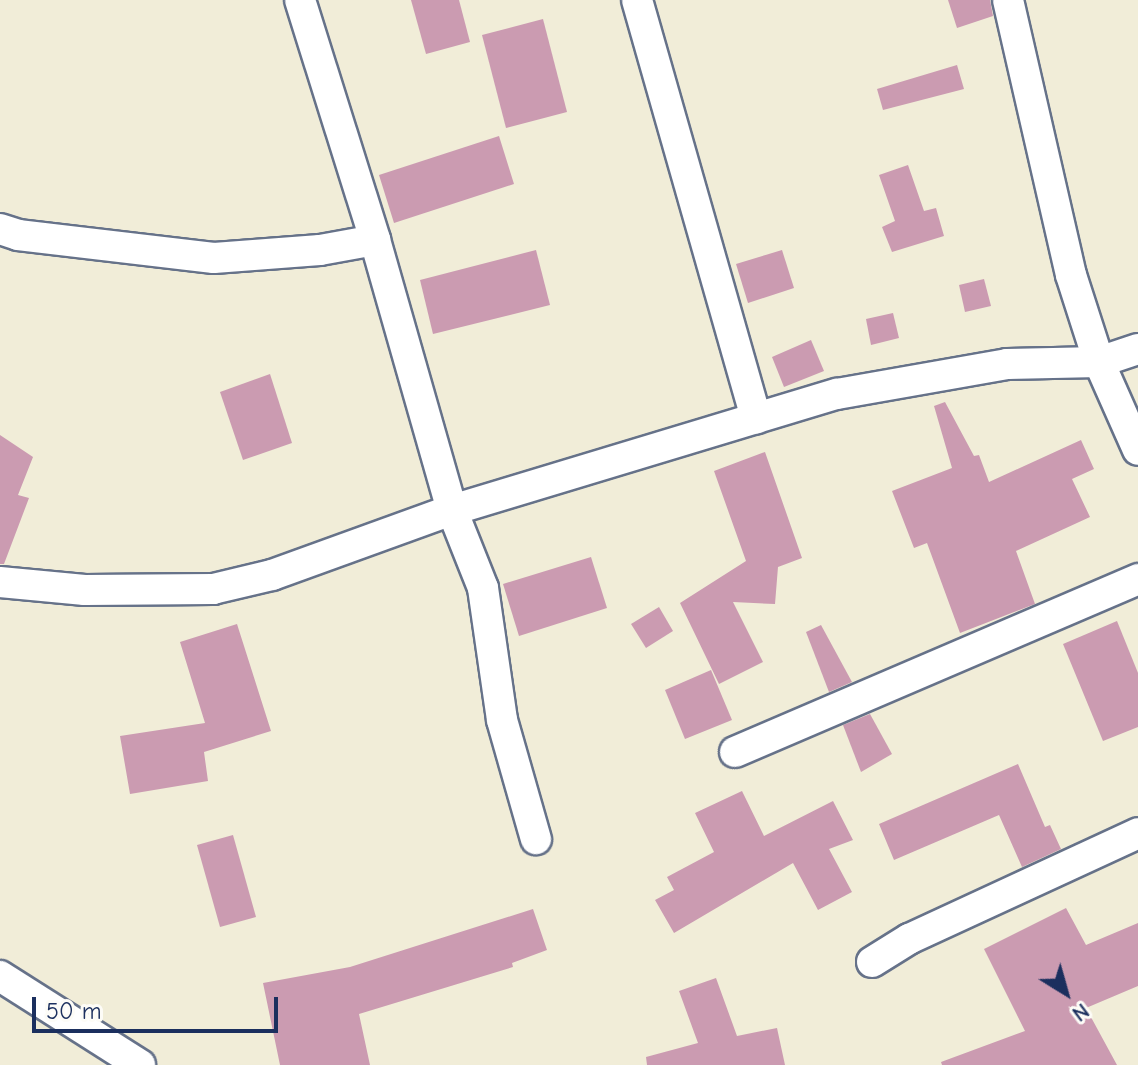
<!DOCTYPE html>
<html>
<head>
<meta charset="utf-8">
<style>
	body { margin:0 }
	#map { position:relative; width:1138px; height:1065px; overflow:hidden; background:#f1edd8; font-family:"Comic Neue",sans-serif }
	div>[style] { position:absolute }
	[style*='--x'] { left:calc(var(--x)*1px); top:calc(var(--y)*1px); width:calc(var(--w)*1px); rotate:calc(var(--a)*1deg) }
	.building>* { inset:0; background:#cb9bb1 }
	.roads { filter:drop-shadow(2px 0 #667289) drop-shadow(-2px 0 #667289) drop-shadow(0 2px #667289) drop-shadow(0 -2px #667289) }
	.street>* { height:30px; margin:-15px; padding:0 15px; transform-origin:15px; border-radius:15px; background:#fff }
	span { translate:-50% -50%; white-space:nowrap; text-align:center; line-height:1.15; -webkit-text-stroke:6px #fdfcf7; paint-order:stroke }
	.north { position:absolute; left:1026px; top:953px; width:80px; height:80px; -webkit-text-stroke:6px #fdfcf7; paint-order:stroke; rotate:143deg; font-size:22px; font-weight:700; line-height:32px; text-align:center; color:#1b2f5e }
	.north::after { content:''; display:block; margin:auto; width:28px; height:36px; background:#1b2f5e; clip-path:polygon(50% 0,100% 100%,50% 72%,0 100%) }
	.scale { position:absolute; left:32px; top:997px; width:246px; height:36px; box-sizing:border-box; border:4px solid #1b2f5e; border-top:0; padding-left:10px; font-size:24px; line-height:28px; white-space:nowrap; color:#1b2f5e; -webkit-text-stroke:6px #fdfcf7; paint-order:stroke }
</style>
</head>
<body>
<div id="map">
	<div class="building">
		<div style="clip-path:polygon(411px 0,459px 0,470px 42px,426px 54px)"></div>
		<div style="clip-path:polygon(948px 0,990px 0,993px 16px,957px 28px)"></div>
		<div style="clip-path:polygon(543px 19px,567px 112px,506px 128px,482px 35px)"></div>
		<div style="clip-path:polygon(957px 65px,964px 89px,883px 110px,877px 89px)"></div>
		<div style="clip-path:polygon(499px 136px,514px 184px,394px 223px,379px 175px)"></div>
		<div style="clip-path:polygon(908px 165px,924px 211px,936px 208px,944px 236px,892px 252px,882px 227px,895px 221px,879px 175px)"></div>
		<div style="clip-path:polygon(536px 250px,550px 305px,433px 334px,420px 280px)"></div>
		<div style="clip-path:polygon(782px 250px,794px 288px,748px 303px,736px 264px)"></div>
		<div style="clip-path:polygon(984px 279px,991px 306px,965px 312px,959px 285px)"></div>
		<div style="clip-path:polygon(893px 313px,899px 338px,871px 345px,866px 319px)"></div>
		<div style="clip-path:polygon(811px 340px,824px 371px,784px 387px,772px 357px)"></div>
		<div style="clip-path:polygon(270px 374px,292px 443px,243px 460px,220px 392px)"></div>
		<div style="clip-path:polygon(945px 402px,974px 456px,979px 455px,989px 482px,1081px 440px,1094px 469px,1072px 479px,1090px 517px,1016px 551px,1035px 604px,960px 633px,927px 543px,914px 548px,892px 491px,952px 468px,934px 406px)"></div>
		<div style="clip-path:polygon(0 435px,33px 457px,18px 495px,29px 498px,4px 564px,0 564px)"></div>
		<div style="clip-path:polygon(765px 452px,802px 558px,778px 567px,775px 604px,733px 602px,763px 662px,719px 684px,680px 603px,746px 561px,714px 471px)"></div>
		<div style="clip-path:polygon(591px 557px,607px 608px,519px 636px,503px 584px)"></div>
		<div style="clip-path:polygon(659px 607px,673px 631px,646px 648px,631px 624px)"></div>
		<div style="clip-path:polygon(1117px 621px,1138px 673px,1138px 727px,1103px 741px,1063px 644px)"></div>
		<div style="clip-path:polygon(237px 624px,271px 731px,204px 752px,208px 781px,130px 794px,120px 736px,205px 723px,180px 642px)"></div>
		<div style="clip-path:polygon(821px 625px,852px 682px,829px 692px,806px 632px)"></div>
		<div style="clip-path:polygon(711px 670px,732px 720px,685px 739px,665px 690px)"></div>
		<div style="clip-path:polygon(870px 714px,892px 754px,861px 772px,843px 725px)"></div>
		<div style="clip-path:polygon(1018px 764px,1045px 827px,1050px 825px,1061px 849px,1022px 867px,999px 815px,894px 860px,879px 824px)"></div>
		<div style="clip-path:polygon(742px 791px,764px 836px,833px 801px,853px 840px,829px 849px,852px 892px,818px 910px,793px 863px,674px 933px,655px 900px,674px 890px,667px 877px,714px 852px,695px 813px)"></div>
		<div style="clip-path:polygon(233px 835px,256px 917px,220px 927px,197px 845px)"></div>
		<div style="clip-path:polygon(1066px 908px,1086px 945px,1138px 923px,1138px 986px,1086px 1008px,1117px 1065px,942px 1065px,941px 1062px,1025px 1031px,984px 949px)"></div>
		<div style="clip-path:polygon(533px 909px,547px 950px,512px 963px,513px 967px,359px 1014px,370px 1065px,280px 1065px,263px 983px,350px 967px)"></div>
		<div style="clip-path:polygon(716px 978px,737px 1036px,777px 1028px,785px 1065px,647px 1065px,646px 1057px,698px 1043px,679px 991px)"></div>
	</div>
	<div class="roads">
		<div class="street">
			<div style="--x:300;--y:0;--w:251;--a:72.6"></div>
			<div style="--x:375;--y:240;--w:281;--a:74.1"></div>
			<div style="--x:452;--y:510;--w:84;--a:68.3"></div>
			<div style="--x:483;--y:588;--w:133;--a:81.8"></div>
			<div style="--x:502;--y:720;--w:124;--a:74.1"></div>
			<div style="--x:637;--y:0;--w:435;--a:74.1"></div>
			<div style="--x:1008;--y:0;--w:282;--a:77.1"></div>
			<div style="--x:1071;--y:275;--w:91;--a:72.2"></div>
			<div style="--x:1099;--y:362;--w:96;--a:66.1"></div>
			<div style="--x:0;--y:229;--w:19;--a:18"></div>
			<div style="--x:18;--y:235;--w:197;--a:6.7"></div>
			<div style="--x:214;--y:258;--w:106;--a:-4.3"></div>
			<div style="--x:320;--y:250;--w:56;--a:-10.3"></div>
			<div style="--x:0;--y:582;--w:85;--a:5.4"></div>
			<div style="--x:85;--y:590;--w:128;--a:-0.4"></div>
			<div style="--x:213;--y:589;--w:61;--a:-13.3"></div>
			<div style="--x:272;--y:575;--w:191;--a:-19.9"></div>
			<div style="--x:452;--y:510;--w:402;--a:-16.8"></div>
			<div style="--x:837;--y:394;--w:173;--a:-10"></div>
			<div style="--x:1007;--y:364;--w:92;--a:-1.2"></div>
			<div style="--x:1099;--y:362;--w:41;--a:-18.4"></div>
			<div style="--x:735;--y:752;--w:439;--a:-23.2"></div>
			<div style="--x:872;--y:962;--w:44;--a:-31.9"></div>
			<div style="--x:909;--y:939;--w:252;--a:-24.8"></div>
			<div style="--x:0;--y:976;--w:166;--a:32.4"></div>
		</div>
	</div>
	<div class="north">N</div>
	<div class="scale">50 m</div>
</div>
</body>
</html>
